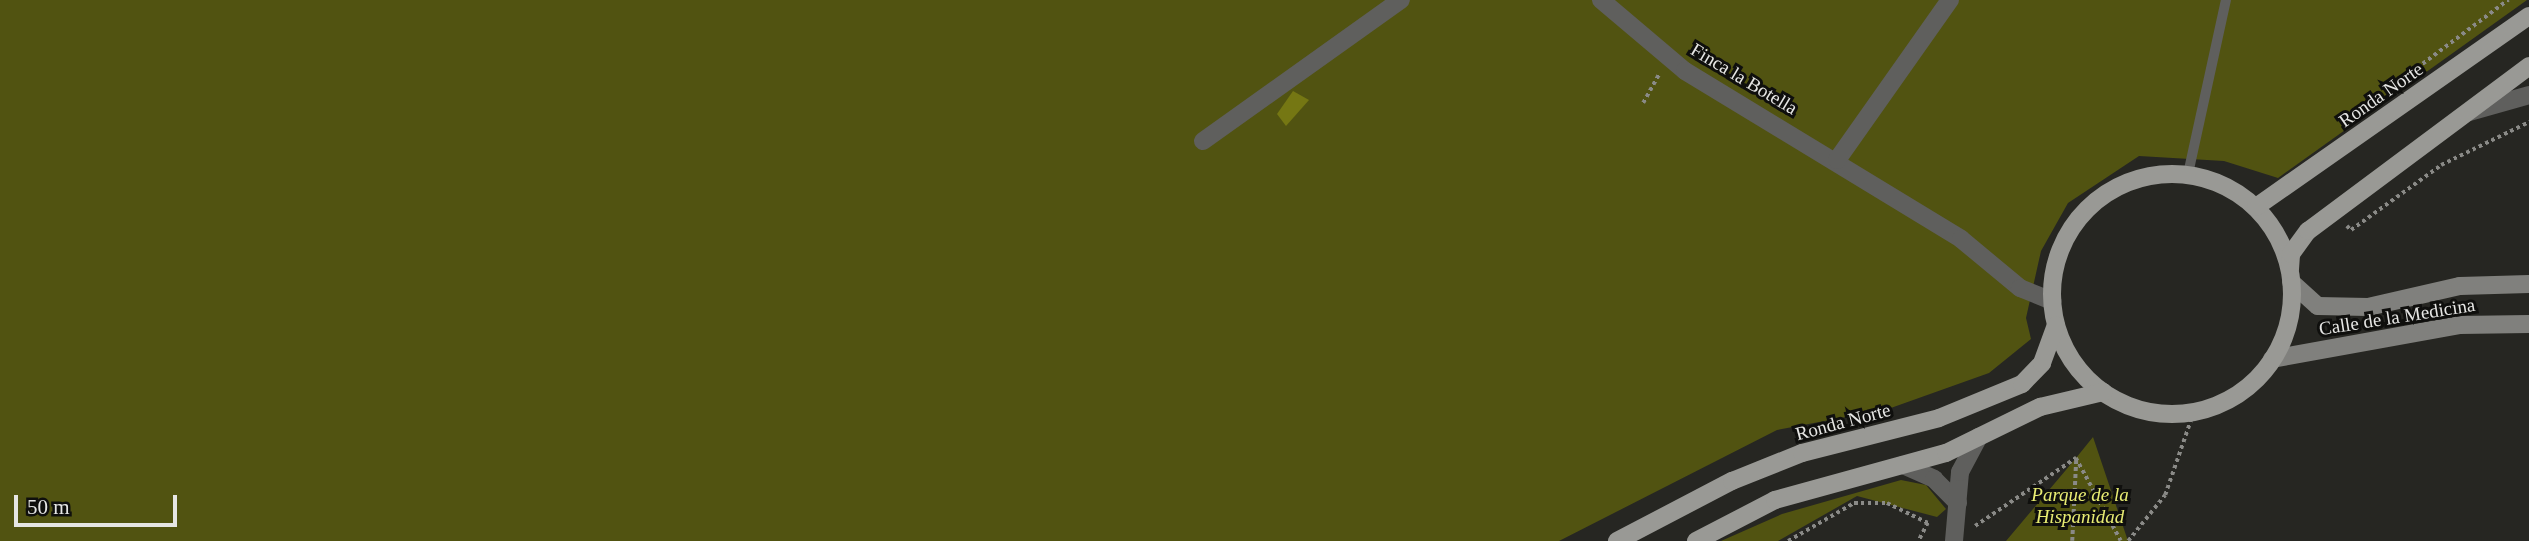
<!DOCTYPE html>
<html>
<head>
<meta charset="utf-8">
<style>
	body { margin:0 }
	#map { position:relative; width:2529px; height:541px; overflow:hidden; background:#262622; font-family:"Times New Roman",serif }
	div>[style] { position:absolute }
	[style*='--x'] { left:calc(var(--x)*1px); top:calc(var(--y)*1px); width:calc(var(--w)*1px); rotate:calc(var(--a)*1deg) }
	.green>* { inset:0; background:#515311 }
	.water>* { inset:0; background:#757713 }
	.path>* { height:3.5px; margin-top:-1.75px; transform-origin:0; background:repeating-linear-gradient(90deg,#8a8a87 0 3.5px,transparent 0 7px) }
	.service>* { height:10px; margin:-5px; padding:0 5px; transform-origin:5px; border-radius:5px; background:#5f5f5d }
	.minor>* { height:18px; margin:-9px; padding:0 9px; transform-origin:9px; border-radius:9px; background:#5f5f5d }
	.secondary>* { height:18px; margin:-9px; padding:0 9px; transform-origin:9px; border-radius:9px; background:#80807d }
	.primary>* { height:18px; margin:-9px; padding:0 9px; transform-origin:9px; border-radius:9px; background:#999995 }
	.primary>.ring { margin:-9px; padding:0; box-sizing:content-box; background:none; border:18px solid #999995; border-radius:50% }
	span { translate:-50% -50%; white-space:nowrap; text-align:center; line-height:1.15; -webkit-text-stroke:6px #0f0f0d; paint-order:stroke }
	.street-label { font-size:19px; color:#e6e6e4 }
	.park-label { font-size:19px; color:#e8ec73; font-style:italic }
	.scale { position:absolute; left:14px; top:495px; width:163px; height:32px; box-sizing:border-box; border:4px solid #e6e6e4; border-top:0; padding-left:9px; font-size:21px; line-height:24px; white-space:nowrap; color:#e6e6e4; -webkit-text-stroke:5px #0f0f0d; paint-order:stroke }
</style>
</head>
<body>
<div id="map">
	<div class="green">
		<div style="clip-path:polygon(0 0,2527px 0,2278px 178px,2224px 161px,2139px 156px,2068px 203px,2041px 251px,2026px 318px,2031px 339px,1989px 373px,1888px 409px,1777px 430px,1559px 541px,0 541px)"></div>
		<div style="clip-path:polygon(2093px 437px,2128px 541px,2006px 541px,2076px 458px)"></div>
		<div style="clip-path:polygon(1901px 480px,1926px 485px,1946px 509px,1937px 517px,1857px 496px,1778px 541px,1721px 541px,1782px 514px)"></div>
	</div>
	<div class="water">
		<div style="clip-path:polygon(1293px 91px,1309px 100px,1286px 126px,1277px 114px)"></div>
	</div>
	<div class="path">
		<div style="--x:2417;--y:68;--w:114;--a:-36.8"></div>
		<div style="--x:1643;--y:103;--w:33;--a:-61"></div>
		<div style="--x:2347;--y:226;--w:6;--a:45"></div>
		<div style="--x:2351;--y:230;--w:111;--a:-35.8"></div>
		<div style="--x:2441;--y:165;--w:98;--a:-26"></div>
		<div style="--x:1975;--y:526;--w:122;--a:-34"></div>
		<div style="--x:2076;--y:458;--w:94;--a:61.5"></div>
		<div style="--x:1788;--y:541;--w:76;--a:-29.9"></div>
		<div style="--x:1854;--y:503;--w:33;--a:0"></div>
		<div style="--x:1887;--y:503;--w:46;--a:26"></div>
		<div style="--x:1928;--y:523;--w:20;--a:117"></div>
		<div style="--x:2072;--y:541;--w:82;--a:-87.2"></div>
		<div style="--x:2128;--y:541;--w:59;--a:-51.2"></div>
		<div style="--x:2165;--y:495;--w:89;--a:-71"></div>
	</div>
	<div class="service">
		<div style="--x:2188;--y:174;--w:178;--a:-77.7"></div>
	</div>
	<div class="minor">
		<div style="--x:1601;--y:0;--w:110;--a:40.2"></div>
		<div style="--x:1685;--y:71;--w:323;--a:31.3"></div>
		<div style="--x:1961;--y:239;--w:77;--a:39.7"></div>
		<div style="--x:2020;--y:288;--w:35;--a:22"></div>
		<div style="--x:2469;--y:112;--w:62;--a:-15.8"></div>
		<div style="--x:1203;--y:141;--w:243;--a:-35.5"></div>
		<div style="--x:1837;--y:160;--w:196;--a:-54.8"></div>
		<div style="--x:1903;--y:465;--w:34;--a:24"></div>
		<div style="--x:1934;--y:479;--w:34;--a:45"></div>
		<div style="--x:1954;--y:541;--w:69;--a:-85"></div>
		<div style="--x:1960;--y:472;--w:40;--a:-62"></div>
	</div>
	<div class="secondary">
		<div style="--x:2291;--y:282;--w:36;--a:42"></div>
		<div style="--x:2318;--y:306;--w:50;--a:1.1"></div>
		<div style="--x:2368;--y:307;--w:94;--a:-12.9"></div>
		<div style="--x:2460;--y:286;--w:69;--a:-1.7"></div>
		<div style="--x:2272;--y:359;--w:190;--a:-10.3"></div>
		<div style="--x:2459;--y:325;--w:70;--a:-0.8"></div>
	</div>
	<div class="primary">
		<div class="ring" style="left:2052px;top:174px;width:222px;height:222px"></div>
		<div style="--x:2256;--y:207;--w:333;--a:-35"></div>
		<div style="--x:2290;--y:269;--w:15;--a:-86"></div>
		<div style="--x:2291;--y:254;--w:29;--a:-54"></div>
		<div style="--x:2308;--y:231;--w:276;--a:-36.7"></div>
		<div style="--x:1617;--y:541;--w:130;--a:-27.6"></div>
		<div style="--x:1732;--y:481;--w:75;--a:-21.8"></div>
		<div style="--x:1802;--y:453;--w:141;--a:-14.3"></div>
		<div style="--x:1939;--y:418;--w:90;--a:-22.3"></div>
		<div style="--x:2022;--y:384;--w:29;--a:-46"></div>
		<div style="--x:2042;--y:363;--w:40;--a:-69.8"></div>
		<div style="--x:1696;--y:541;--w:89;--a:-27.4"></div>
		<div style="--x:1775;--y:500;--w:177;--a:-15.4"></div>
		<div style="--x:1946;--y:453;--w:105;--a:-26.1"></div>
		<div style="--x:2040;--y:407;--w:65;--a:-13.4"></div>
	</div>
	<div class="street-label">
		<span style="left:1744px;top:79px;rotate:31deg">Finca la Botella</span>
		<span style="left:2381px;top:95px;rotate:-35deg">Ronda Norte</span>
		<span style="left:2397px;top:317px;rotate:-9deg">Calle de la Medicina</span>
		<span style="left:1843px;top:422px;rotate:-15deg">Ronda Norte</span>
	</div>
	<div class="park-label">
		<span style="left:2080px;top:506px">Parque de la<br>Hispanidad</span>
	</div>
	<div class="scale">50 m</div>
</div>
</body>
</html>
